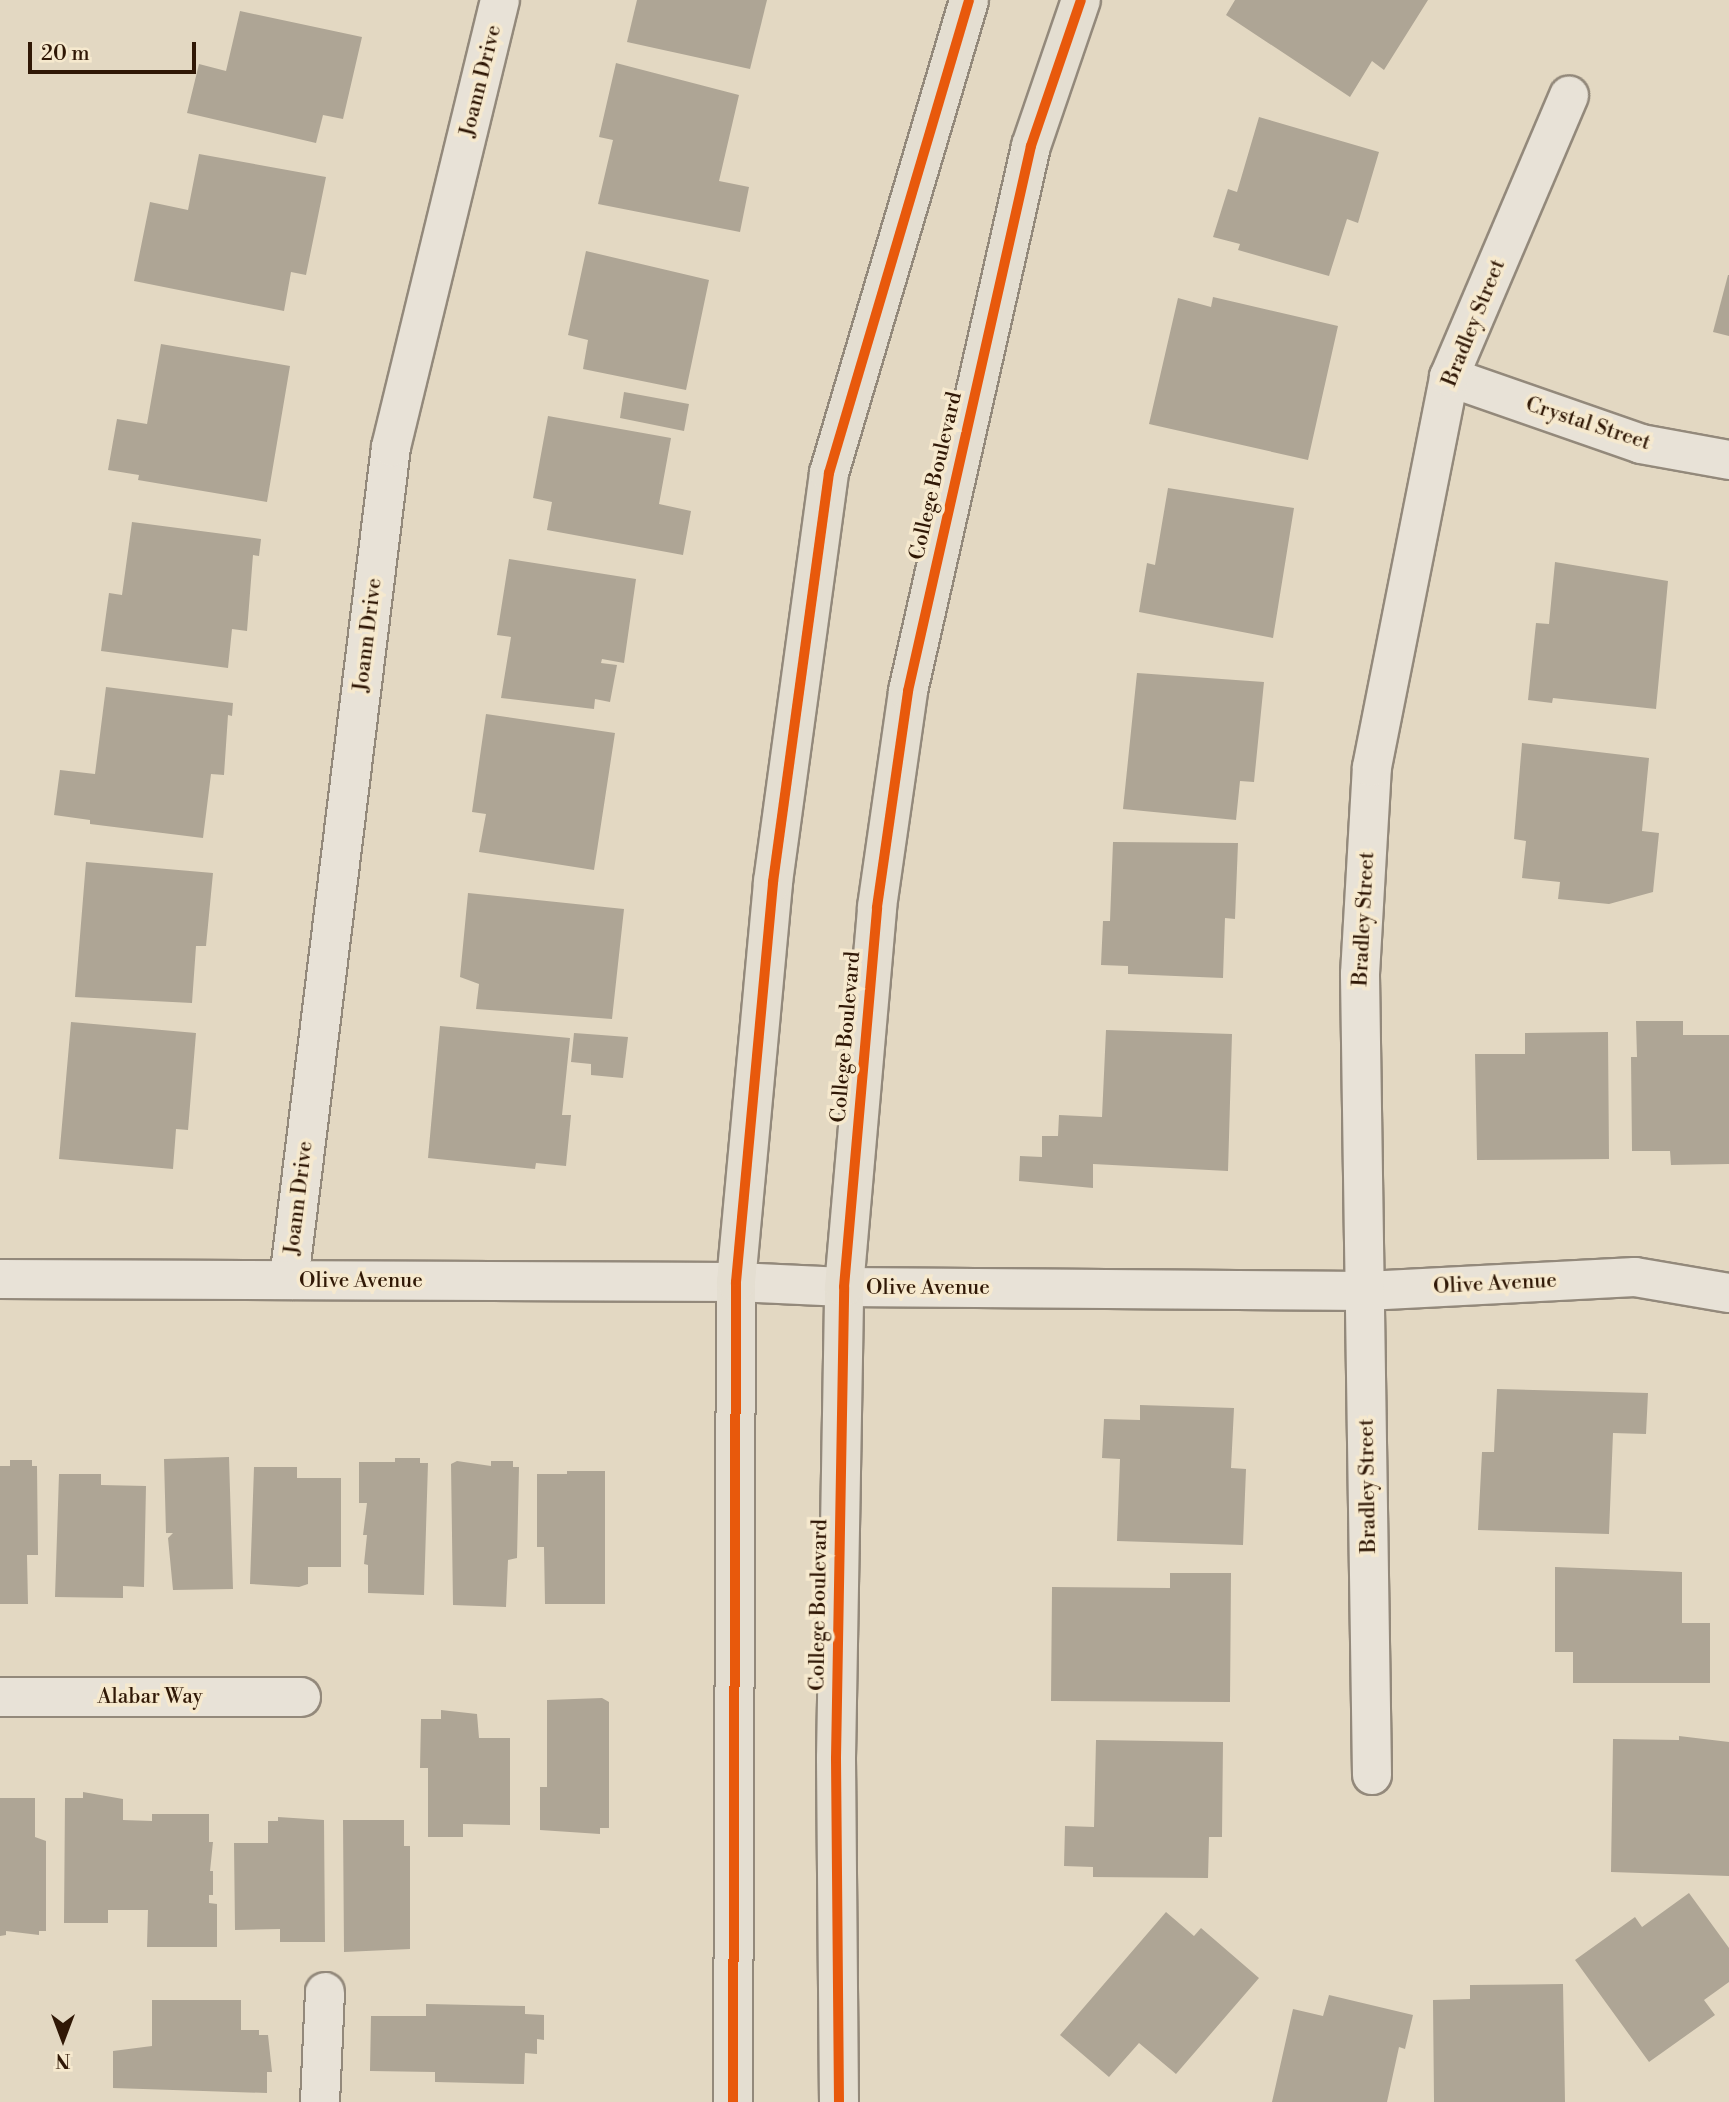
<!DOCTYPE html>
<html>
<head>
<meta charset="utf-8">
<style>
	body { margin:0 }
	#map { position:relative; width:1729px; height:2102px; overflow:hidden; background:#e3d8c2; font-family:"Libre Bodoni",serif }
	div>[style] { position:absolute }
	[style*='--x'] { left:calc(var(--x)*1px); top:calc(var(--y)*1px); width:calc(var(--w)*1px); rotate:calc(var(--a)*1deg) }
	.building>* { inset:0; background:#aea595 }
	.roads { filter:drop-shadow(2px 0 #93897b) drop-shadow(-2px 0 #93897b) drop-shadow(0 2px #93897b) drop-shadow(0 -2px #93897b) }
	.minor>* { height:38px; margin:-19px; padding:0 19px; transform-origin:19px; border-radius:19px; background:#e8e2d7 }
	.secondary>* { height:38px; margin:-19px; padding:0 19px; transform-origin:19px; border-radius:19px; background:#e8e2d7 }
	.primary>* { height:38px; margin:-19px; padding:0 19px; transform-origin:19px; border-radius:19px; background:#e4ded1 }
	.cycleway>* { height:10px; margin:-5px; padding:0 5px; transform-origin:5px; border-radius:5px; background:#e8590c }
	span { translate:-50% -50%; white-space:nowrap; text-align:center; line-height:1.15; -webkit-text-stroke:7px #f6e9ce; paint-order:stroke }
	.street-label { font-size:21px; color:#301806 }
	.north { position:absolute; left:28px; top:2004px; width:70px; height:70px; -webkit-text-stroke:5px #f6e9ce; paint-order:stroke; rotate:180deg; font-size:19px; font-weight:700; line-height:28px; text-align:center; color:#301806 }
	.north::after { content:''; display:block; margin:auto; width:24px; height:32px; background:#301806; clip-path:polygon(50% 0,100% 100%,50% 72%,0 100%) }
	.scale { position:absolute; left:28px; top:42px; width:168px; height:32px; box-sizing:border-box; border:4px solid #301806; border-top:0; padding-left:9px; font-size:21px; line-height:24px; white-space:nowrap; color:#301806; -webkit-text-stroke:5px #f6e9ce; paint-order:stroke }
</style>
</head>
<body>
<div id="map">
	<div class="building">
		<div style="clip-path:polygon(637px 0,767px 0,750px 69px,627px 42px)"></div>
		<div style="clip-path:polygon(1235px 0,1428px 0,1384px 70px,1372px 61px,1350px 97px,1226px 15px)"></div>
		<div style="clip-path:polygon(240px 11px,362px 37px,343px 119px,323px 115px,316px 143px,187px 113px,199px 64px,226px 71px)"></div>
		<div style="clip-path:polygon(616px 63px,739px 95px,719px 181px,749px 187px,740px 232px,598px 204px,613px 140px,599px 137px)"></div>
		<div style="clip-path:polygon(1259px 117px,1379px 152px,1358px 223px,1347px 219px,1329px 276px,1238px 250px,1240px 244px,1213px 237px,1228px 189px,1237px 192px)"></div>
		<div style="clip-path:polygon(199px 154px,326px 177px,306px 275px,291px 272px,284px 311px,134px 281px,150px 202px,188px 210px)"></div>
		<div style="clip-path:polygon(586px 251px,709px 280px,686px 390px,583px 369px,588px 340px,568px 335px)"></div>
		<div style="clip-path:polygon(1728px 275px,1729px 275px,1729px 336px,1713px 332px)"></div>
		<div style="clip-path:polygon(1213px 297px,1338px 326px,1308px 460px,1149px 424px,1178px 298px,1211px 307px)"></div>
		<div style="clip-path:polygon(161px 344px,290px 366px,267px 502px,138px 480px,139px 475px,108px 470px,117px 419px,147px 424px)"></div>
		<div style="clip-path:polygon(624px 392px,689px 404px,684px 431px,620px 418px)"></div>
		<div style="clip-path:polygon(548px 416px,671px 438px,659px 504px,691px 511px,683px 555px,547px 530px,552px 502px,533px 498px)"></div>
		<div style="clip-path:polygon(1168px 488px,1294px 508px,1273px 638px,1139px 612px,1147px 563px,1155px 565px)"></div>
		<div style="clip-path:polygon(132px 522px,261px 539px,259px 556px,253px 555px,247px 631px,232px 629px,228px 668px,101px 651px,109px 593px,122px 595px)"></div>
		<div style="clip-path:polygon(509px 559px,636px 579px,624px 663px,602px 659px,601px 663px,617px 665px,610px 702px,595px 699px,594px 709px,501px 698px,511px 637px,497px 635px)"></div>
		<div style="clip-path:polygon(1555px 562px,1668px 581px,1656px 709px,1553px 698px,1552px 703px,1528px 700px,1536px 623px,1549px 624px)"></div>
		<div style="clip-path:polygon(1137px 673px,1264px 682px,1254px 782px,1240px 781px,1236px 820px,1123px 809px)"></div>
		<div style="clip-path:polygon(106px 687px,233px 703px,232px 716px,228px 715px,224px 775px,211px 774px,203px 838px,90px 824px,90px 820px,54px 815px,60px 770px,95px 774px)"></div>
		<div style="clip-path:polygon(486px 714px,615px 733px,594px 870px,479px 852px,486px 814px,472px 812px)"></div>
		<div style="clip-path:polygon(1522px 743px,1649px 758px,1642px 831px,1659px 833px,1653px 892px,1609px 904px,1558px 899px,1560px 882px,1522px 878px,1526px 841px,1514px 839px)"></div>
		<div style="clip-path:polygon(1113px 842px,1238px 843px,1235px 919px,1225px 918px,1223px 978px,1128px 974px,1128px 966px,1101px 965px,1103px 921px,1110px 921px)"></div>
		<div style="clip-path:polygon(86px 862px,213px 873px,206px 946px,196px 946px,192px 1003px,75px 997px)"></div>
		<div style="clip-path:polygon(468px 893px,624px 909px,612px 1019px,476px 1009px,479px 984px,460px 977px)"></div>
		<div style="clip-path:polygon(1636px 1021px,1683px 1021px,1683px 1035px,1729px 1035px,1729px 1164px,1671px 1165px,1670px 1151px,1632px 1151px,1631px 1057px,1637px 1057px)"></div>
		<div style="clip-path:polygon(71px 1022px,196px 1033px,188px 1130px,176px 1129px,173px 1169px,59px 1159px)"></div>
		<div style="clip-path:polygon(440px 1026px,570px 1038px,562px 1115px,571px 1115px,566px 1166px,536px 1163px,535px 1169px,428px 1158px)"></div>
		<div style="clip-path:polygon(1106px 1030px,1232px 1034px,1228px 1171px,1093px 1164px,1093px 1188px,1019px 1181px,1020px 1156px,1042px 1157px,1042px 1136px,1058px 1136px,1059px 1115px,1102px 1117px)"></div>
		<div style="clip-path:polygon(1608px 1032px,1609px 1159px,1477px 1160px,1475px 1054px,1525px 1054px,1525px 1033px)"></div>
		<div style="clip-path:polygon(574px 1033px,628px 1037px,623px 1078px,591px 1075px,591px 1064px,571px 1062px)"></div>
		<div style="clip-path:polygon(1497px 1389px,1648px 1393px,1646px 1434px,1613px 1433px,1609px 1534px,1478px 1530px,1482px 1452px,1494px 1452px)"></div>
		<div style="clip-path:polygon(1140px 1405px,1234px 1408px,1231px 1468px,1246px 1469px,1243px 1545px,1117px 1541px,1120px 1459px,1102px 1458px,1104px 1419px,1140px 1420px)"></div>
		<div style="clip-path:polygon(229px 1457px,233px 1589px,173px 1590px,168px 1538px,173px 1533px,166px 1533px,164px 1459px)"></div>
		<div style="clip-path:polygon(395px 1458px,420px 1458px,420px 1463px,428px 1463px,424px 1595px,368px 1593px,368px 1565px,364px 1564px,367px 1535px,363px 1535px,367px 1503px,359px 1503px,359px 1462px,395px 1462px)"></div>
		<div style="clip-path:polygon(10px 1460px,32px 1460px,32px 1466px,37px 1466px,38px 1555px,27px 1555px,28px 1604px,0 1604px,0 1466px,10px 1466px)"></div>
		<div style="clip-path:polygon(457px 1461px,491px 1466px,491px 1461px,513px 1461px,513px 1467px,519px 1467px,517px 1558px,508px 1560px,506px 1607px,453px 1605px,451px 1464px)"></div>
		<div style="clip-path:polygon(254px 1467px,297px 1467px,297px 1478px,341px 1478px,341px 1567px,308px 1567px,308px 1584px,299px 1587px,250px 1584px)"></div>
		<div style="clip-path:polygon(567px 1471px,605px 1471px,605px 1604px,545px 1604px,544px 1547px,537px 1547px,537px 1474px,567px 1474px)"></div>
		<div style="clip-path:polygon(59px 1474px,101px 1474px,101px 1485px,146px 1486px,144px 1587px,123px 1586px,123px 1598px,55px 1597px)"></div>
		<div style="clip-path:polygon(1555px 1567px,1682px 1572px,1682px 1623px,1710px 1623px,1710px 1683px,1573px 1683px,1573px 1652px,1555px 1652px)"></div>
		<div style="clip-path:polygon(1170px 1573px,1231px 1573px,1230px 1702px,1051px 1701px,1052px 1587px,1170px 1588px)"></div>
		<div style="clip-path:polygon(602px 1698px,609px 1702px,609px 1828px,600px 1828px,600px 1834px,540px 1830px,540px 1787px,547px 1787px,547px 1700px)"></div>
		<div style="clip-path:polygon(441px 1710px,477px 1714px,479px 1738px,510px 1738px,510px 1825px,463px 1824px,463px 1837px,428px 1837px,428px 1768px,420px 1768px,421px 1719px,441px 1719px)"></div>
		<div style="clip-path:polygon(1679px 1736px,1729px 1742px,1729px 1876px,1611px 1872px,1613px 1739px,1679px 1740px)"></div>
		<div style="clip-path:polygon(1096px 1740px,1223px 1742px,1222px 1837px,1209px 1837px,1208px 1878px,1093px 1877px,1093px 1867px,1064px 1866px,1065px 1826px,1094px 1827px)"></div>
		<div style="clip-path:polygon(83px 1792px,123px 1799px,123px 1820px,152px 1821px,152px 1814px,209px 1814px,209px 1842px,213px 1842px,210px 1871px,213px 1871px,213px 1895px,209px 1895px,209px 1903px,217px 1904px,217px 1947px,147px 1947px,148px 1910px,108px 1910px,108px 1923px,64px 1923px,65px 1798px,83px 1798px)"></div>
		<div style="clip-path:polygon(0 1798px,35px 1798px,35px 1837px,46px 1841px,46px 1931px,39px 1931px,39px 1935px,6px 1931px,6px 1935px,0 1936px)"></div>
		<div style="clip-path:polygon(278px 1817px,324px 1820px,325px 1942px,280px 1942px,280px 1929px,235px 1930px,234px 1843px,268px 1843px,268px 1821px,278px 1821px)"></div>
		<div style="clip-path:polygon(343px 1820px,404px 1820px,404px 1846px,410px 1846px,410px 1949px,344px 1952px)"></div>
		<div style="clip-path:polygon(1689px 1893px,1729px 1948px,1729px 1982px,1704px 2000px,1715px 2015px,1649px 2062px,1575px 1960px,1635px 1917px,1642px 1927px)"></div>
		<div style="clip-path:polygon(1166px 1912px,1194px 1936px,1201px 1928px,1259px 1978px,1176px 2074px,1139px 2043px,1109px 2077px,1060px 2035px)"></div>
		<div style="clip-path:polygon(1563px 1984px,1565px 2102px,1434px 2102px,1433px 2000px,1470px 1999px,1470px 1985px)"></div>
		<div style="clip-path:polygon(1329px 1995px,1413px 2015px,1405px 2049px,1399px 2047px,1387px 2102px,1272px 2102px,1293px 2009px,1323px 2016px)"></div>
		<div style="clip-path:polygon(152px 2000px,241px 2000px,241px 2030px,259px 2030px,259px 2035px,268px 2035px,272px 2072px,267px 2072px,267px 2093px,113px 2088px,113px 2051px,152px 2046px)"></div>
		<div style="clip-path:polygon(426px 2004px,525px 2006px,525px 2014px,544px 2015px,544px 2040px,537px 2039px,537px 2054px,525px 2053px,524px 2084px,435px 2082px,435px 2072px,370px 2071px,371px 2016px,426px 2016px)"></div>
	</div>
	<div class="roads">
		<div class="minor">
			<div style="--x:1449;--y:377;--w:203;--a:19.2"></div>
			<div style="--x:1641;--y:444;--w:89;--a:10.3"></div>
			<div style="--x:289;--y:1280;--w:839;--a:-83.02"></div>
			<div style="--x:391;--y:447;--w:460;--a:-76.3"></div>
			<div style="--x:844;--y:1287;--w:522;--a:0.44"></div>
			<div style="--x:1366;--y:1291;--w:269;--a:-3"></div>
			<div style="--x:1635;--y:1277;--w:95;--a:9.7"></div>
			<div style="--x:0;--y:1697;--w:301;--a:0"></div>
			<div style="--x:1372;--y:1775;--w:801;--a:-90.86"></div>
			<div style="--x:1360;--y:974;--w:207;--a:-86.7"></div>
			<div style="--x:1372;--y:767;--w:398;--a:-78.8"></div>
			<div style="--x:1449;--y:377;--w:306;--a:-66.9"></div>
			<div style="--x:320;--y:2102;--w:110;--a:-87.4"></div>
		</div>
		<div class="secondary">
			<div style="--x:0;--y:1279;--w:736;--a:0.23"></div>
			<div style="--x:736;--y:1282;--w:108;--a:2.7"></div>
		</div>
		<div class="primary">
			<div style="--x:733;--y:2102;--w:820;--a:-89.79"></div>
			<div style="--x:736;--y:1282;--w:402;--a:-84.7"></div>
			<div style="--x:773;--y:882;--w:413;--a:-82.2"></div>
			<div style="--x:829;--y:473;--w:493;--a:-73.5"></div>
			<div style="--x:839;--y:2102;--w:344;--a:-90.5"></div>
			<div style="--x:836;--y:1758;--w:471;--a:-89"></div>
			<div style="--x:844;--y:1287;--w:381;--a:-85"></div>
			<div style="--x:877;--y:907;--w:218;--a:-81.8"></div>
			<div style="--x:908;--y:691;--w:559;--a:-77.28"></div>
			<div style="--x:1031;--y:146;--w:154;--a:-71.1"></div>
		</div>
	</div>
	<div class="cycleway">
		<div style="--x:733;--y:2102;--w:820;--a:-89.79"></div>
		<div style="--x:736;--y:1282;--w:402;--a:-84.7"></div>
		<div style="--x:773;--y:882;--w:413;--a:-82.2"></div>
		<div style="--x:829;--y:473;--w:493;--a:-73.5"></div>
		<div style="--x:839;--y:2102;--w:344;--a:-90.5"></div>
		<div style="--x:836;--y:1758;--w:471;--a:-89"></div>
		<div style="--x:844;--y:1287;--w:381;--a:-85"></div>
		<div style="--x:877;--y:907;--w:218;--a:-81.8"></div>
		<div style="--x:908;--y:691;--w:559;--a:-77.28"></div>
		<div style="--x:1031;--y:146;--w:154;--a:-71.1"></div>
	</div>
	<div class="street-label">
		<span style="left:481px;top:81px;rotate:-76deg">Joann Drive</span>
		<span style="left:1474px;top:323px;rotate:-68deg">Bradley Street</span>
		<span style="left:1588px;top:424px;rotate:18deg">Crystal Street</span>
		<span style="left:936px;top:476px;rotate:-77deg">College Boulevard</span>
		<span style="left:368px;top:635px;rotate:-83deg">Joann Drive</span>
		<span style="left:1364px;top:919px;rotate:-87deg">Bradley Street</span>
		<span style="left:846px;top:1037px;rotate:-85deg">College Boulevard</span>
		<span style="left:299px;top:1198px;rotate:-83deg">Joann Drive</span>
		<span style="left:361px;top:1281px">Olive Avenue</span>
		<span style="left:1495px;top:1284px;rotate:-3deg">Olive Avenue</span>
		<span style="left:928px;top:1288px">Olive Avenue</span>
		<span style="left:1368px;top:1486px;rotate:-91deg">Bradley Street</span>
		<span style="left:819px;top:1605px;rotate:-89deg">College Boulevard</span>
		<span style="left:150px;top:1697px">Alabar Way</span>
	</div>
	<div class="north">N</div>
	<div class="scale">20 m</div>
</div>
</body>
</html>
